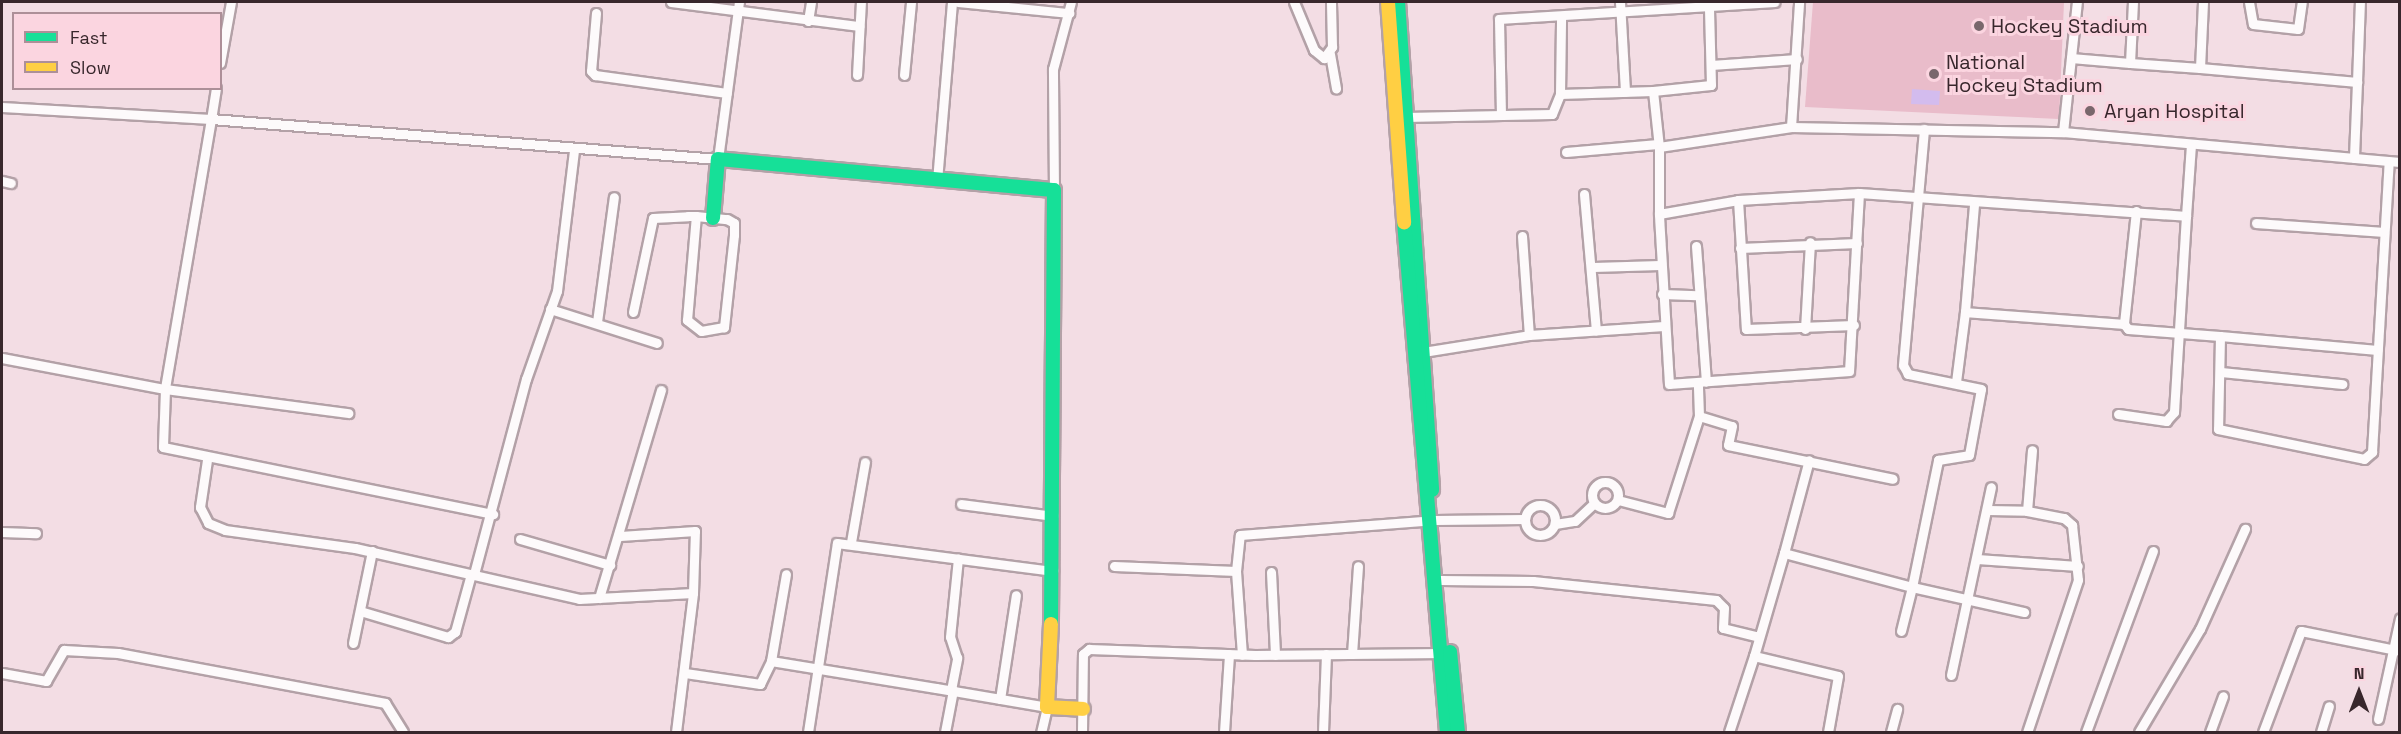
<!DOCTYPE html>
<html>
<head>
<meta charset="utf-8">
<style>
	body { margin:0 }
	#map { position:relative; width:2401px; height:734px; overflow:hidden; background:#f3dde4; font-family:"Space Grotesk",sans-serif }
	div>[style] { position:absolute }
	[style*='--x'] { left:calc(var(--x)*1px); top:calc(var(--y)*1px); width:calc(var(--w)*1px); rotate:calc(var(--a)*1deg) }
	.green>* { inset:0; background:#e9bcca }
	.water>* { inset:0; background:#d3bcee }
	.roads { filter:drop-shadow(2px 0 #b3a1a7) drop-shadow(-2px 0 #b3a1a7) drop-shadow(0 2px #b3a1a7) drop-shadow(0 -2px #b3a1a7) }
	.street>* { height:9px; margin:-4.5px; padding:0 4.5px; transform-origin:4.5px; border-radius:4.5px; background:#fdfafb }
	.street>.ring { margin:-4.5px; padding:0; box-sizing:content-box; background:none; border:9px solid #fdfafb; border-radius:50% }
	.fast>* { height:14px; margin:-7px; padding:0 7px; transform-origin:7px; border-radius:7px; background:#16e098 }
	.slow>* { height:14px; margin:-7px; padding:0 7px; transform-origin:7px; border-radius:7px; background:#ffcf43 }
	.dots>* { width:16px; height:16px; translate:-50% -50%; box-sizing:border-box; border:3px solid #fbd5e0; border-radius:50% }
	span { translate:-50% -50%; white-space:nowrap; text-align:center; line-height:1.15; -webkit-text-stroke:6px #fbd5e0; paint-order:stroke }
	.poi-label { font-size:20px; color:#38272c }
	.left { translate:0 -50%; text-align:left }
	.frame { position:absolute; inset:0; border:3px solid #38272c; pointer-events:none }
	.legend { position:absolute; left:12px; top:12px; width:210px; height:78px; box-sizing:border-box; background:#fbd5e0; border:2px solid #ad8f98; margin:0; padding:8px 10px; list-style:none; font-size:18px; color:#38272c }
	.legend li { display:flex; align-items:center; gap:12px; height:30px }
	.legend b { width:30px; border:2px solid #ad8f98 }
	.north { position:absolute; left:2329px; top:662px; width:60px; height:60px; -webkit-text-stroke:4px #fbd5e0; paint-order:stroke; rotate:0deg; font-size:16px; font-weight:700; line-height:24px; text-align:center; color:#38272c }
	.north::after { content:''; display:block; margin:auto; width:21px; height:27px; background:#38272c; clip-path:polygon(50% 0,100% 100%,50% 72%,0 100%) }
</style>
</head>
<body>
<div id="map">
	<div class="green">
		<div style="clip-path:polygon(1813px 2px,2064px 2px,2059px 119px,1805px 107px)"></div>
	</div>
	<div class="water">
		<div style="clip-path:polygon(1912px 89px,1940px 91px,1939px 105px,1911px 104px)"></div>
	</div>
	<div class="roads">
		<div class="street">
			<div style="--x:671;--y:2;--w:190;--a:7.3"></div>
			<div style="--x:958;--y:2;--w:112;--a:5.7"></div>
			<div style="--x:1294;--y:2;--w:52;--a:67.4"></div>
			<div style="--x:1314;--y:50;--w:13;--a:39"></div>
			<div style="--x:1324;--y:58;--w:14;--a:-54"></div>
			<div style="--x:1332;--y:47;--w:45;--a:-91.3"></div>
			<div style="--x:1620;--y:2;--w:90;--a:86.8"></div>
			<div style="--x:2203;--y:2;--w:66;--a:92.6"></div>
			<div style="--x:2200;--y:68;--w:158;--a:5.1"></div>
			<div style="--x:2357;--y:82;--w:76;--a:92.3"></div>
			<div style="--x:2249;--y:2;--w:22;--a:80"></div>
			<div style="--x:2253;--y:24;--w:45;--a:6.3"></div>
			<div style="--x:2298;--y:29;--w:27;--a:-82"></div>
			<div style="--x:596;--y:13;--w:58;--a:94.9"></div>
			<div style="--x:591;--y:71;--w:6;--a:45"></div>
			<div style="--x:595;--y:75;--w:133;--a:7.8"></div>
			<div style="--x:808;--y:21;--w:19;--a:-81"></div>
			<div style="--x:1330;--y:54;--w:35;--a:80"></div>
			<div style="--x:2071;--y:58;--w:59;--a:4.8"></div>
			<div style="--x:2130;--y:63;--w:61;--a:-87.2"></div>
			<div style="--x:220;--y:63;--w:62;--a:-79.8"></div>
			<div style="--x:2130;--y:63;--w:70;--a:4.1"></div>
			<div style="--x:1711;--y:65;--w:86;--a:-4"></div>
			<div style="--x:857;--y:75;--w:73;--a:-86.9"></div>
			<div style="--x:904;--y:75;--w:73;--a:-84.5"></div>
			<div style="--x:2357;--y:82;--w:80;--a:-87.9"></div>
			<div style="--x:216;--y:88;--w:31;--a:99"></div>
			<div style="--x:211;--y:119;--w:509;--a:4.51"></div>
			<div style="--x:718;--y:159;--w:158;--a:-82.4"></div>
			<div style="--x:1653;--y:91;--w:58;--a:-5.9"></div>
			<div style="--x:1711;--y:85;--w:79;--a:-91.5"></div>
			<div style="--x:1560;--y:94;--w:76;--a:-89.2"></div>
			<div style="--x:2;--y:107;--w:209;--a:3.3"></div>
			<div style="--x:211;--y:119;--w:274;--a:99.7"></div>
			<div style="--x:165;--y:389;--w:58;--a:92"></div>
			<div style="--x:163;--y:447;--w:337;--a:11.5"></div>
			<div style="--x:1501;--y:115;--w:96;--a:-91.2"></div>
			<div style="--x:1499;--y:19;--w:276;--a:-3.5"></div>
			<div style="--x:1405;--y:117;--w:147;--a:-1.2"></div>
			<div style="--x:1552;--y:114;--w:22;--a:-68"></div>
			<div style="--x:1560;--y:94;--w:93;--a:-1.8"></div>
			<div style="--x:1653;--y:91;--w:56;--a:83.9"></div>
			<div style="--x:1659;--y:147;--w:134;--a:-8.6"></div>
			<div style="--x:1791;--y:127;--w:272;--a:1.1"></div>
			<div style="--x:2063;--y:132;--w:338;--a:5.1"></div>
			<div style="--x:1791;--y:127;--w:125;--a:-86.3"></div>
			<div style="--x:2063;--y:132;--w:131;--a:-83.9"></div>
			<div style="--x:1659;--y:147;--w:67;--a:90"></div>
			<div style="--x:1566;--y:152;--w:92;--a:-5"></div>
			<div style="--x:2;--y:181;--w:9;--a:13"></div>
			<div style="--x:937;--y:181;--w:180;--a:-85.2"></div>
			<div style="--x:1054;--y:190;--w:121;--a:-90.5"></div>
			<div style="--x:1053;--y:69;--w:69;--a:-75"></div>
			<div style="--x:1859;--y:193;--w:178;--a:93.2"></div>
			<div style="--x:1849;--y:371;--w:180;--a:175.9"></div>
			<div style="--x:1669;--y:384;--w:170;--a:-93.4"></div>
			<div style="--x:1659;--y:214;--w:80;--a:-10"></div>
			<div style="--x:1738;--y:200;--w:121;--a:-3.3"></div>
			<div style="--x:1859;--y:193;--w:328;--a:4"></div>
			<div style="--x:2186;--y:216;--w:72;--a:-86"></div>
			<div style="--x:1584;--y:194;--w:137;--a:85"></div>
			<div style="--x:1738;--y:200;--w:129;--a:86.5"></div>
			<div style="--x:1746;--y:329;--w:108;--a:-2.1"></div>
			<div style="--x:2136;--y:211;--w:114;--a:96.1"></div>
			<div style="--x:2124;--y:324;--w:6;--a:51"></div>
			<div style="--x:2128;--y:329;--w:92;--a:4.4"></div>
			<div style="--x:2220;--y:336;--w:93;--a:91.2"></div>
			<div style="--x:2218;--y:429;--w:149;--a:11.6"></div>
			<div style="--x:2364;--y:459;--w:11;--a:-41"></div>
			<div style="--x:2372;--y:452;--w:291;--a:-86.7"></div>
			<div style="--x:2256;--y:223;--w:128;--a:4"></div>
			<div style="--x:1522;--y:236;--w:99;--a:86"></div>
			<div style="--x:1696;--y:246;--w:136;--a:85.8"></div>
			<div style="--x:1740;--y:248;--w:117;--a:-2.4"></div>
			<div style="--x:1593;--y:267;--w:67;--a:-1.7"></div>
			<div style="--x:1662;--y:294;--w:35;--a:2"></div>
			<div style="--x:550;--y:309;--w:112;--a:17.6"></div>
			<div style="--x:633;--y:312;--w:96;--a:-78"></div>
			<div style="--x:653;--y:218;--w:35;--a:-3"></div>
			<div style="--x:688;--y:216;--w:8;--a:0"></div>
			<div style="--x:696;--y:216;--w:31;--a:6"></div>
			<div style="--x:727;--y:219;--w:8;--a:30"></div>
			<div style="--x:734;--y:223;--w:12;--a:90"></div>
			<div style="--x:734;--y:235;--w:93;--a:96.2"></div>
			<div style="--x:724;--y:327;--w:23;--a:170"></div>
			<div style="--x:701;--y:331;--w:18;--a:-142"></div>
			<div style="--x:687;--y:320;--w:104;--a:-85.1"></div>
			<div style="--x:1965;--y:312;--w:108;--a:-85.2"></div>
			<div style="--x:597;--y:322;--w:126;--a:-82.3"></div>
			<div style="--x:1805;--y:329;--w:87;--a:-86.7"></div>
			<div style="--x:2220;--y:336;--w:158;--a:5.1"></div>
			<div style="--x:1423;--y:352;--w:107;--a:-9.1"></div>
			<div style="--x:1529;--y:335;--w:135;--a:-3.8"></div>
			<div style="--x:2;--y:358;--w:166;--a:10.8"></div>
			<div style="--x:165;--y:389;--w:185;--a:7.5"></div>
			<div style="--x:2221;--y:372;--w:122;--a:5.7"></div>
			<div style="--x:1956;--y:382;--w:71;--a:-82.7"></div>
			<div style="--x:1965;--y:312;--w:159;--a:4.3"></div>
			<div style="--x:2118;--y:414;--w:49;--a:8.3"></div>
			<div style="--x:2166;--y:421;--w:12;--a:-48"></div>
			<div style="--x:2174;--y:412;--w:196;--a:-86.5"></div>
			<div style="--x:1699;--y:416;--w:34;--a:17"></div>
			<div style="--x:1732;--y:426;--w:19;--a:102"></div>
			<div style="--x:1728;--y:445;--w:168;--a:11.6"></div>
			<div style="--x:207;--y:460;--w:48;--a:98.5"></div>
			<div style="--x:200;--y:507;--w:18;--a:63"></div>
			<div style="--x:208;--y:523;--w:18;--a:22"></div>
			<div style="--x:225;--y:530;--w:131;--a:7.9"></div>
			<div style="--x:355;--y:548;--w:230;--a:12.8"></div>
			<div style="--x:579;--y:599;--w:114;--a:-3"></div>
			<div style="--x:693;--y:593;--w:62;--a:-88.2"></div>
			<div style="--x:695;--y:531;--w:75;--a:176.2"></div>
			<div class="ring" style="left:1592px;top:482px;width:17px;height:17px"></div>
			<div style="--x:1618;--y:500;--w:52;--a:14.6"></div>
			<div style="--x:1668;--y:513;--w:102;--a:-72.3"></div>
			<div style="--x:1699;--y:416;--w:33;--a:-92"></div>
			<div style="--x:961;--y:504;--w:93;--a:7.4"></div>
			<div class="ring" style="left:1525px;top:505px;width:21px;height:21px"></div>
			<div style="--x:1988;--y:510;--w:39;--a:1"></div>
			<div style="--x:2027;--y:511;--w:38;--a:11"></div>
			<div style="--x:2064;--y:518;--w:11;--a:41"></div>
			<div style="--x:2072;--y:525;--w:55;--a:83.8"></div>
			<div style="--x:2078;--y:580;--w:160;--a:108.5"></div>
			<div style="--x:2027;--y:511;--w:61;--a:-85.3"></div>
			<div style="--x:1555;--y:524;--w:20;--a:-9"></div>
			<div style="--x:1575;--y:521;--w:26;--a:-43"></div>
			<div style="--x:2;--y:532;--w:34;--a:2"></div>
			<div style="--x:520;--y:539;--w:94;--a:16.1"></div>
			<div style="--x:851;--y:542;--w:81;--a:-80.1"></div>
			<div style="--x:1784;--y:553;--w:96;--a:-75"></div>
			<div style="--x:1977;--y:559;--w:101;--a:4"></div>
			<div style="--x:1114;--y:566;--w:122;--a:2.3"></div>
			<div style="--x:1236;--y:571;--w:84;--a:85.9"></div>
			<div style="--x:1236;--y:571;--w:36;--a:-84"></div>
			<div style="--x:1240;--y:535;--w:196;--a:-4.4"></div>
			<div style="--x:1435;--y:520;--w:90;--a:-0.6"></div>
			<div style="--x:1271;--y:572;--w:83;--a:87.2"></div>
			<div style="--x:474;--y:574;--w:202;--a:-75.1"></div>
			<div style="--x:526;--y:379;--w:93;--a:-70.6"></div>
			<div style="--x:557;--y:291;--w:142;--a:-83.1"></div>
			<div style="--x:1441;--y:580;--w:92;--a:0.6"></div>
			<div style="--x:1533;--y:581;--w:184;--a:5.9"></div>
			<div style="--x:1716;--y:600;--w:11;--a:45"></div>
			<div style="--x:1724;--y:608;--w:20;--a:93"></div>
			<div style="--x:1723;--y:628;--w:36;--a:14"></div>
			<div style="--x:599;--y:598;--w:217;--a:-73.4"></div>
			<div style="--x:360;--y:611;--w:92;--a:16.5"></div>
			<div style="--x:448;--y:637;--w:9;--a:-36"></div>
			<div style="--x:455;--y:632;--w:60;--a:-74.6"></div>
			<div style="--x:1901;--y:631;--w:45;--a:-76"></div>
			<div style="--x:1912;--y:587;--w:115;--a:12.6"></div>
			<div style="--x:353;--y:643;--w:94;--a:-78.3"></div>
			<div style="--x:1352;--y:654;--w:88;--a:-86.1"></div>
			<div style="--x:1754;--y:656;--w:107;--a:-73.8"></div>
			<div style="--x:1784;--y:553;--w:132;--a:14.9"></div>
			<div style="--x:1912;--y:587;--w:130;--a:-78.4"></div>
			<div style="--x:1938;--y:460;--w:31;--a:-9"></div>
			<div style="--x:1969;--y:455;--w:67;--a:-79.7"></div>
			<div style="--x:1981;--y:389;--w:75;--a:-168.4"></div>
			<div style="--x:1908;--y:374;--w:10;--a:-119"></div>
			<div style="--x:1903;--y:365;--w:237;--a:-84.9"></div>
			<div style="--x:771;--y:661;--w:88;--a:-80.2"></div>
			<div style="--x:2;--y:673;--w:45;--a:10.3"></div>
			<div style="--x:46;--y:681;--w:36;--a:-60"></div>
			<div style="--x:64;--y:650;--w:54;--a:3.2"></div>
			<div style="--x:118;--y:653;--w:272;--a:10.6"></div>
			<div style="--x:385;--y:703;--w:34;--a:58"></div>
			<div style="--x:685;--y:673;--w:76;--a:8.3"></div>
			<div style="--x:760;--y:684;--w:25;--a:-64"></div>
			<div style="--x:771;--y:661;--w:167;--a:9.3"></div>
			<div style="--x:936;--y:688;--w:113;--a:9.7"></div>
			<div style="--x:1047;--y:707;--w:26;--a:103"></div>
			<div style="--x:1951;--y:675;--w:192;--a:-78"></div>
			<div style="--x:951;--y:690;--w:33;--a:-79"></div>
			<div style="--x:957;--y:658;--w:22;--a:-108"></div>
			<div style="--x:950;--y:637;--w:79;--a:-84.2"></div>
			<div style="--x:1000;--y:699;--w:105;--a:-81.3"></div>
			<div style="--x:2378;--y:719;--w:103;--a:-77.7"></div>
			<div style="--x:676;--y:732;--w:140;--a:-83"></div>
			<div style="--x:808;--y:732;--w:191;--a:-81.3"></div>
			<div style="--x:837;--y:543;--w:218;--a:7.4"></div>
			<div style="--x:945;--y:732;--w:43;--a:-79.2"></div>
			<div style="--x:1082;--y:732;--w:78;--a:-89.3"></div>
			<div style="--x:1083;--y:654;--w:8;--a:-40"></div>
			<div style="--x:1089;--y:649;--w:166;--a:2.1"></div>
			<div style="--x:1255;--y:655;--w:188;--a:-0.6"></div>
			<div style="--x:1224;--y:732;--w:78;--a:-86.3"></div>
			<div style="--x:1323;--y:732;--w:78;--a:-87.8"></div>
			<div style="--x:1729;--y:732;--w:80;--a:-71.8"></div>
			<div style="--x:1754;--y:656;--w:86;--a:13.4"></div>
			<div style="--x:1838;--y:676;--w:57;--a:100.1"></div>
			<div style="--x:1891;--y:732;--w:24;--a:-75"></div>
			<div style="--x:2086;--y:732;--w:193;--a:-69.7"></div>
			<div style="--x:2139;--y:732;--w:120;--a:-59.4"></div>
			<div style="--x:2200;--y:629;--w:110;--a:-65.8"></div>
			<div style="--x:2210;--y:732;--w:38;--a:-70"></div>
			<div style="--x:2263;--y:732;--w:108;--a:-69.4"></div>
			<div style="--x:2301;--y:631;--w:101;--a:11.4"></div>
			<div style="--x:2321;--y:732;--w:27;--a:-73"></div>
		</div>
		<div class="fast">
			<div style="--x:1398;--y:2;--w:489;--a:86"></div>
			<div style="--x:713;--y:218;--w:59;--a:-85.2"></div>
			<div style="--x:718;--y:159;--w:337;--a:5.3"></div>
			<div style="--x:1054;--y:190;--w:434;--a:90.4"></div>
			<div style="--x:1404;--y:222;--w:512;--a:85.18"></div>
			<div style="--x:1450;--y:652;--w:80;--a:84.3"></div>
		</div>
		<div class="slow">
			<div style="--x:1388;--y:2;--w:221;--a:85.8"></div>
			<div style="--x:1051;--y:624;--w:83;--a:92.8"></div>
			<div style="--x:1047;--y:707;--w:36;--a:3"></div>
		</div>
	</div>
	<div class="dots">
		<div style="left:1979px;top:26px;background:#79676c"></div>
		<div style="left:1934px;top:74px;background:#79676c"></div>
		<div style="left:2090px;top:111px;background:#79676c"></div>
	</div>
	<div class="poi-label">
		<span class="left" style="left:1991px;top:26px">Hockey Stadium</span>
		<span class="left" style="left:1946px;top:74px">National<br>Hockey Stadium</span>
		<span class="left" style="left:2104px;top:111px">Aryan Hospital</span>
	</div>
	<div class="frame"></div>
	<ul class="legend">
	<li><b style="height:8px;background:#16e098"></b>Fast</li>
	<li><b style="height:8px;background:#ffcf43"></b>Slow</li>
	</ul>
	<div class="north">N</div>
</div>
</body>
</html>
